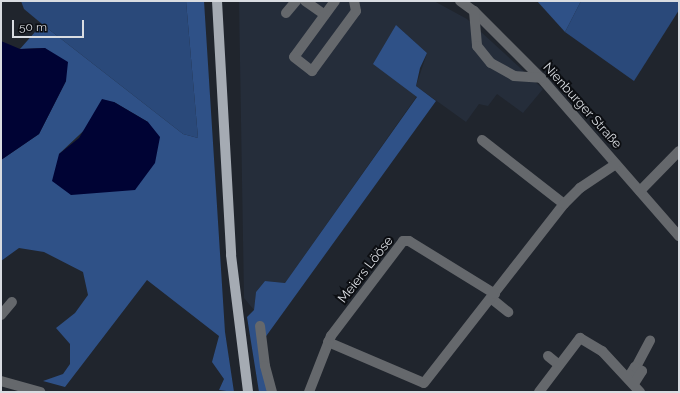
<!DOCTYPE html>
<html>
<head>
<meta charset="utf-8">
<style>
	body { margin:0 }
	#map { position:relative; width:680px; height:393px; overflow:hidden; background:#20252d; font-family:Raleway,sans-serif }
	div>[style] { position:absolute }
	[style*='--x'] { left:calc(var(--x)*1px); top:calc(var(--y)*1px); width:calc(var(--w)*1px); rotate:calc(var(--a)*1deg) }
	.built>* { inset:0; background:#252d3a }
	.green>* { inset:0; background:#2a497a }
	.forest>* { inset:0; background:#2f5187 }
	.water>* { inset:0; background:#000334 }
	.minor>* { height:10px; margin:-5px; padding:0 5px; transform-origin:5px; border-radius:5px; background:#65686c }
	.major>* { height:10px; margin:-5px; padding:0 5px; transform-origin:5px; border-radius:5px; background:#a5abb3 }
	span { translate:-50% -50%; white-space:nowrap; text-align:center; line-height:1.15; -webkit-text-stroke:4px #0c0e12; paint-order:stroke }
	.street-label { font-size:13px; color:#d9dce1 }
	.frame { position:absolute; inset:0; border:2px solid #d9dce1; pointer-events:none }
	.scale { position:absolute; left:12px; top:20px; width:72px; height:18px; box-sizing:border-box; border:2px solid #d9dce1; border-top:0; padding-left:5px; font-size:12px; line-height:14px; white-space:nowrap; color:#d9dce1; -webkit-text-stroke:3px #0c0e12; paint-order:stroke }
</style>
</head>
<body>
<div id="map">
	<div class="built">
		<div style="clip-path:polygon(239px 1px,434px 1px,467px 19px,543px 89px,523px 113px,497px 94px,488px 106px,479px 104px,466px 122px,416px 86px,427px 53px,396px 25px,417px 96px,285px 283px,265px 281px,256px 292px,254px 310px,244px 298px)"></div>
	</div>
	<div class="green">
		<div style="clip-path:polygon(21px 1px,186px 1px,198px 138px,183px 134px,42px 24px,24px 9px)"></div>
		<div style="clip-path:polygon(581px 1px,679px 1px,679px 10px,634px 81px,565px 32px)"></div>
	</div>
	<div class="forest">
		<div style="clip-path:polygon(evenodd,186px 1px,204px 1px,225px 332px,234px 392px,219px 390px,224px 379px,212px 362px,219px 336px,147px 280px,65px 387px,43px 381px,63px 374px,70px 364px,70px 344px,56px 328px,75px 313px,88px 295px,83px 272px,44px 252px,19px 248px,1px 261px,1px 160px,39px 134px,66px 81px,45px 48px,20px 49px,42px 24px,183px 134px,198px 138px,186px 1px,114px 102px,148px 122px,135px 190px,109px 190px,59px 154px,114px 102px)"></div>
		<div style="clip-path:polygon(537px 1px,581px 1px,565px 32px)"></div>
		<div style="clip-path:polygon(396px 25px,427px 53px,420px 68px,416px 86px,436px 101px,259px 346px,270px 392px,259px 392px,247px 317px,254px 310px,256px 292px,265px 281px,285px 283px,417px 97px,373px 64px)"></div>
	</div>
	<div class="water">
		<div style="clip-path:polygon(1px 41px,20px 49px,45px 48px,68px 62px,66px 81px,39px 134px,1px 160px)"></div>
		<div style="clip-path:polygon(102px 99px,114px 102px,148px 122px,160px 137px,155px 163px,135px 190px,71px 195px,52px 181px,59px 154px,79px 138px)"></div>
	</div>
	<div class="minor">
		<div style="--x:305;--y:1;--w:24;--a:35"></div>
		<div style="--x:335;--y:1;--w:69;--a:126.2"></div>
		<div style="--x:294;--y:57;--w:23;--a:38"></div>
		<div style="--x:312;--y:71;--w:74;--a:-53.7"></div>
		<div style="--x:356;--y:11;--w:10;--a:-101"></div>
		<div style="--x:460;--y:1;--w:17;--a:36"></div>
		<div style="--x:474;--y:11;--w:95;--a:45"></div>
		<div style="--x:541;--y:78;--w:210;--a:48.9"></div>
		<div style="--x:474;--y:11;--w:35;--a:85"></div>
		<div style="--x:477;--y:46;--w:22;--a:51"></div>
		<div style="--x:491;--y:63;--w:26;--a:29"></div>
		<div style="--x:514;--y:76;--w:27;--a:4"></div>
		<div style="--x:286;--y:13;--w:16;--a:-50"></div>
		<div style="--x:482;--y:140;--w:104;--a:38"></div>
		<div style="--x:640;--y:191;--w:56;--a:-45.7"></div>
		<div style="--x:492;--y:299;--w:21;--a:39"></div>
		<div style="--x:1;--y:315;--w:17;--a:-50"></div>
		<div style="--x:260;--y:326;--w:40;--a:82.9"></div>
		<div style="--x:265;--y:366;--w:27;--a:75"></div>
		<div style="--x:328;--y:342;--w:104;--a:23.1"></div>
		<div style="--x:424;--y:383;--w:227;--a:-52"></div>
		<div style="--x:564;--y:204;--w:23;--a:-45"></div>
		<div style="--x:580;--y:188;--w:43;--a:-33.7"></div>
		<div style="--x:548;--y:356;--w:14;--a:39"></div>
		<div style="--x:636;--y:367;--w:30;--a:-62"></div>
		<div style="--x:628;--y:378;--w:13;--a:-58"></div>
		<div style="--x:635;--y:367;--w:8;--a:30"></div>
		<div style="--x:642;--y:371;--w:15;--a:122"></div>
		<div style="--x:1;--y:381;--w:41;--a:15.8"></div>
		<div style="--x:309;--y:392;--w:60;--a:-68.6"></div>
		<div style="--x:331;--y:336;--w:119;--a:-52.8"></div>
		<div style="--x:403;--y:241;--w:6;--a:0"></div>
		<div style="--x:409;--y:241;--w:101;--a:31.6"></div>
		<div style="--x:539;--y:392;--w:68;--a:-52.8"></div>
		<div style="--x:580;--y:338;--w:26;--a:31"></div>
		<div style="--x:602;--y:351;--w:56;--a:47.2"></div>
	</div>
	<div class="major">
		<div style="--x:217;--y:1;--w:254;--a:86.8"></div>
		<div style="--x:231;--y:255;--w:138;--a:82.9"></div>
	</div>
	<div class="street-label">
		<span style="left:582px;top:106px;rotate:48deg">Nienburger Straße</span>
		<span style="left:366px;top:270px;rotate:-52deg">Meiers Lööse</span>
	</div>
	<div class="frame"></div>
	<div class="scale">50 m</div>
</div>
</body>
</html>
